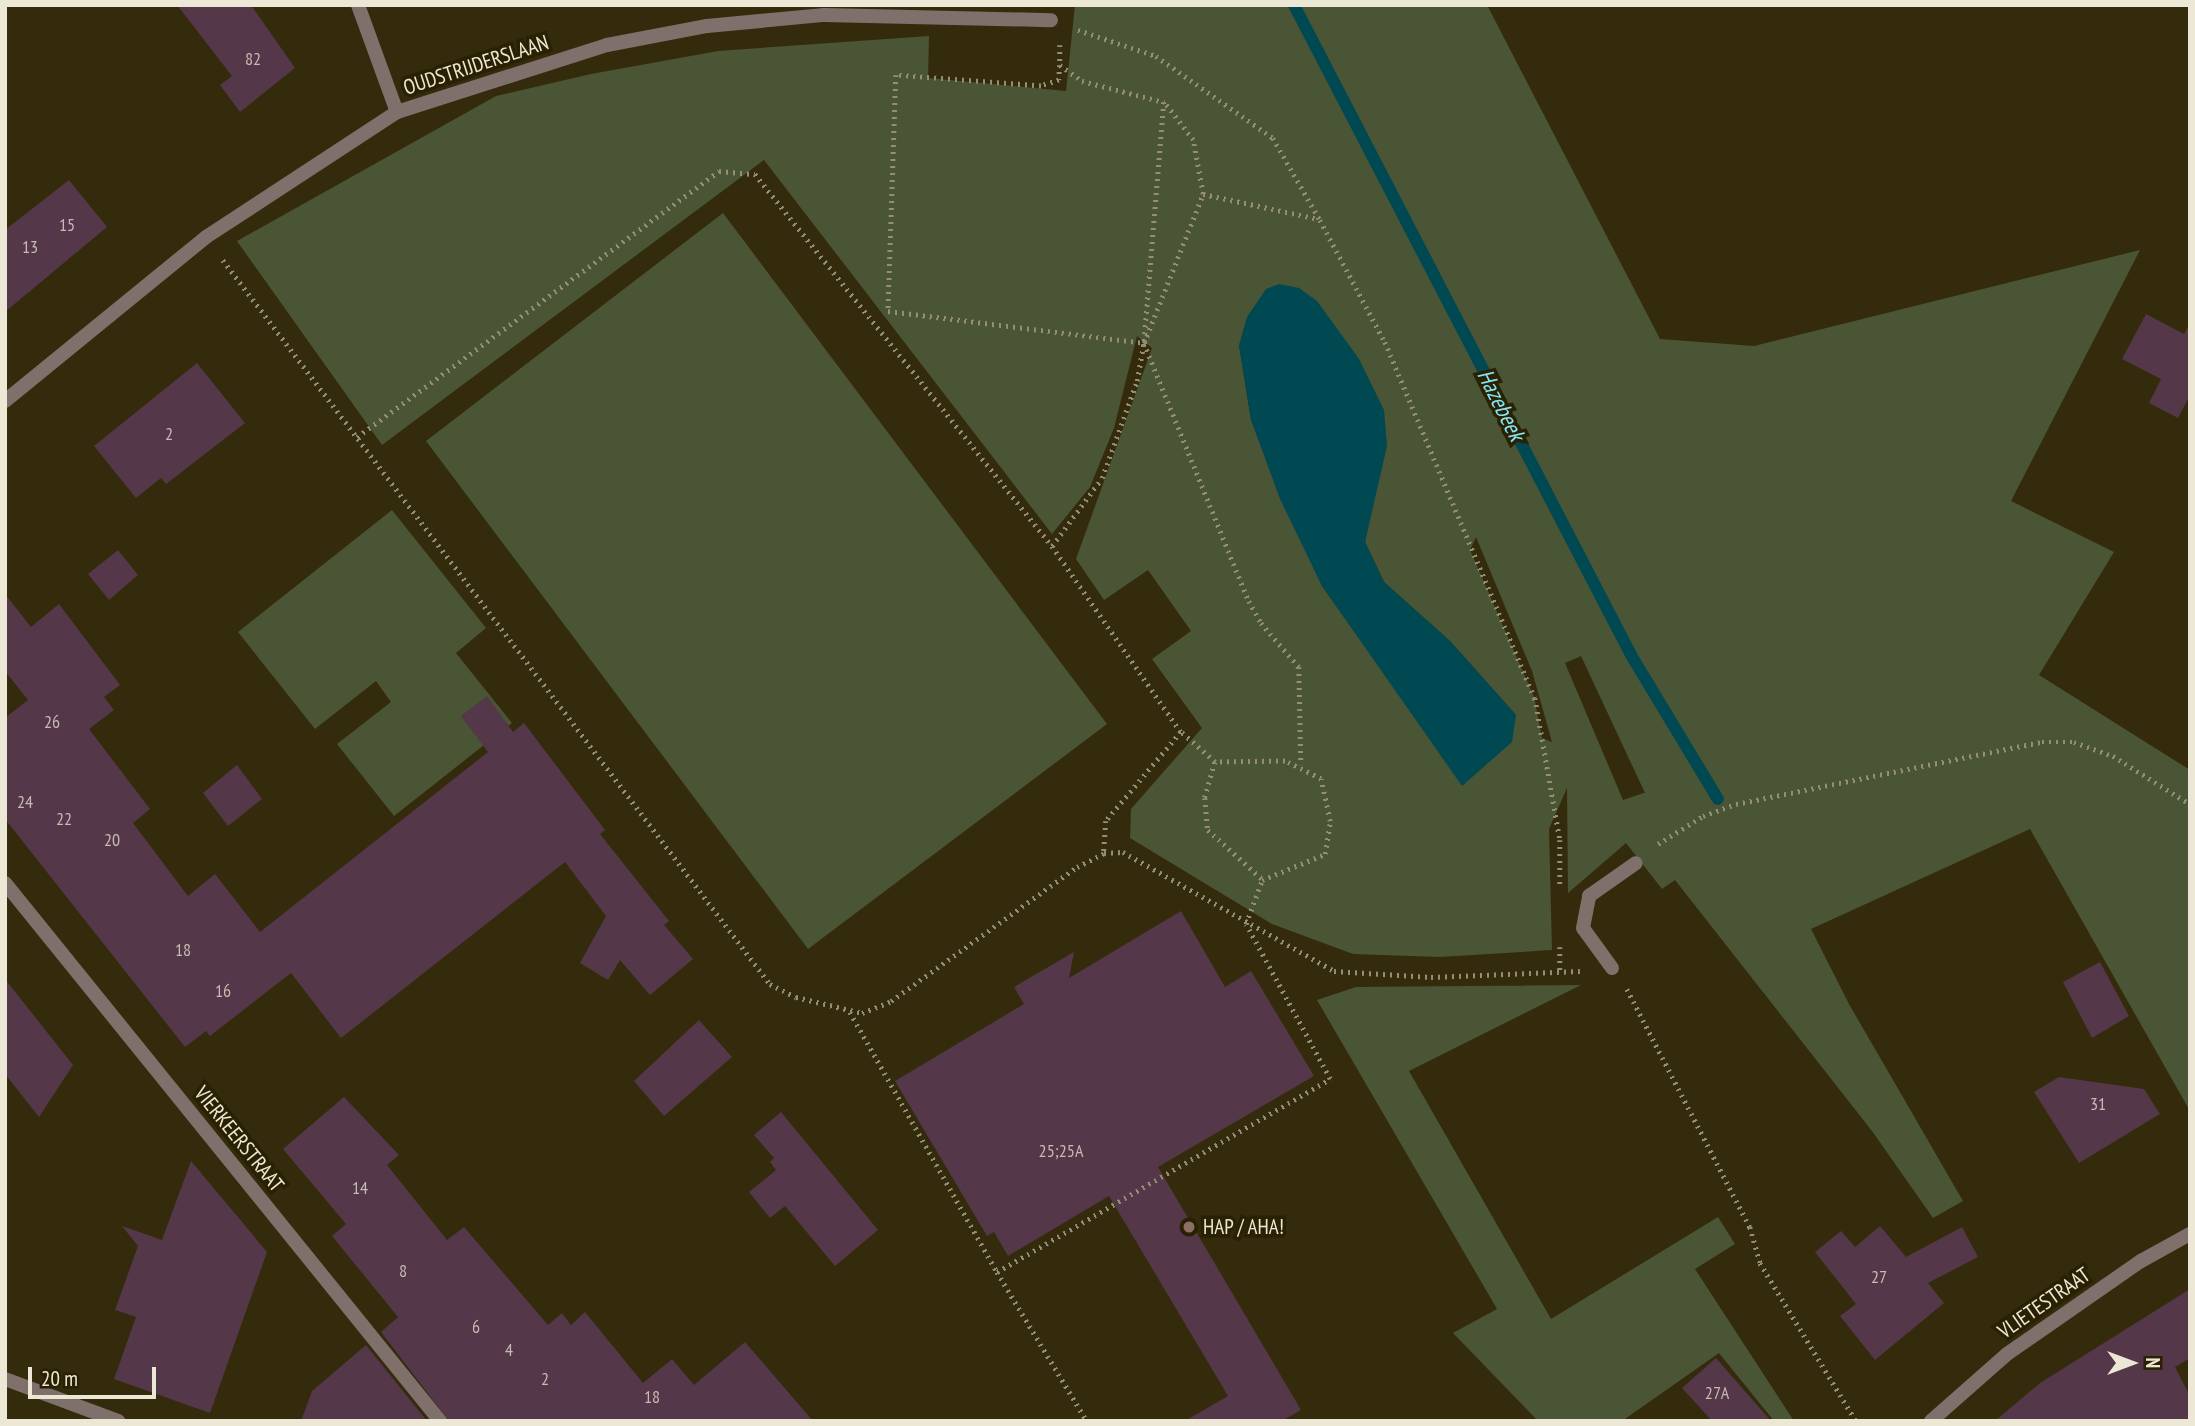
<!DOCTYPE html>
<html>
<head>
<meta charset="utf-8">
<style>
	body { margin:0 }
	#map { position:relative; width:2195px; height:1426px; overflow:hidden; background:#342b0c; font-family:"PT Sans Narrow",sans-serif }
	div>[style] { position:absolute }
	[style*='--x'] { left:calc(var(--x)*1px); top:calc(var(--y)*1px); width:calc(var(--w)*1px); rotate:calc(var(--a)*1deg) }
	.green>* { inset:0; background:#495534 }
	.water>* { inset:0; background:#004852 }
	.stream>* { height:12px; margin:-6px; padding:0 6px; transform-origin:6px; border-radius:6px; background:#004852 }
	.building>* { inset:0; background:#543748 }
	.path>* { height:4.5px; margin-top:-2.25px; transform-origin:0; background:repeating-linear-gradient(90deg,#958e76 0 2px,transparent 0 7px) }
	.service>* { height:14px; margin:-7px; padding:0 7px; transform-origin:7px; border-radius:7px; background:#80706c }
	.minor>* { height:14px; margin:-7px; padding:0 7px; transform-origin:7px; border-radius:7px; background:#80706c }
	.tertiary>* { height:14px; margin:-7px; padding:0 7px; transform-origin:7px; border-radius:7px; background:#80706c }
	.dots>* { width:19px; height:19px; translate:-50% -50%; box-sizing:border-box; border:4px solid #2a2102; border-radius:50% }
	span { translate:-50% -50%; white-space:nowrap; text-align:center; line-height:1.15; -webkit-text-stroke:7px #2a2102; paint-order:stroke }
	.number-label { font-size:18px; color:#c7bbb2 }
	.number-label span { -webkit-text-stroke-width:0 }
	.street-label { font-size:21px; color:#ede7d5 }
	.poi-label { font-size:21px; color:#ede7d5 }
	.left { translate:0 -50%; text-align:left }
	.water-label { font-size:23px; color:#85e5f7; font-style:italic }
	.frame { position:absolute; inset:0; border:7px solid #ede7d5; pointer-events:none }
	.north { position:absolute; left:2097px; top:1328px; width:70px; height:70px; -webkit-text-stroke:5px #2a2102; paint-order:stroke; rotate:90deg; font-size:19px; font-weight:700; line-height:28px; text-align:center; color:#ede7d5 }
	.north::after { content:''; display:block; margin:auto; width:24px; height:32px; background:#ede7d5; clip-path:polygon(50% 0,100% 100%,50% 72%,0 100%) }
	.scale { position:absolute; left:28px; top:1367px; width:128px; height:32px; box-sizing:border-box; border:4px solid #ede7d5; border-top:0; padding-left:9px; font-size:21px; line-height:24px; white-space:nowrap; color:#ede7d5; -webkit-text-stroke:5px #2a2102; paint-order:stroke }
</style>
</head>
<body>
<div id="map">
	<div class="green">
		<div style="clip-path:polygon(evenodd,1075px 5px,1487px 5px,1660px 339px,1754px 346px,2140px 250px,2011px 501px,2114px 552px,2039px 675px,2190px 770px,2190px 1111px,2030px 829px,1811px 929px,1849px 1004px,1963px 1201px,1933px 1218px,1872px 1131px,1675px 880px,1662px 889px,1626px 843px,1568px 893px,1567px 788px,1549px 829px,1552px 950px,1440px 957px,1353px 954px,1272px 924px,1130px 838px,1131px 809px,1202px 728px,1152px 659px,1191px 631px,1148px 570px,1104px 600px,1076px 559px,1152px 348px,1137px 336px,1114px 428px,1090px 487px,1052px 534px,764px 160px,382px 445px,237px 241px,496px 96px,591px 74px,718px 51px,929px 36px,928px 78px,1066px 91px,1075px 5px,1239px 345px,1372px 503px,1365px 542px,1384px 582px,1450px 641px,1516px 715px,1463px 785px,1322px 586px,1251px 420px,1239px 345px,1075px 5px,1476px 537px,1532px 671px,1552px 742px,1542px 738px,1534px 697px,1470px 550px,1476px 537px,1075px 5px,1581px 656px,1645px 793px,1644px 793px,1623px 800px,1565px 663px,1581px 656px)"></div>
		<div style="clip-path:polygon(723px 213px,1107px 724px,808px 949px,426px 441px)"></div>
		<div style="clip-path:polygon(392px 510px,486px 628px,456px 653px,512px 723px,394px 816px,337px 744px,391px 702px,376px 681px,315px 729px,238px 632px)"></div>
		<div style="clip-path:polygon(1581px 985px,1409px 1071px,1551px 1319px,1718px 1217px,1735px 1244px,1695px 1269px,1794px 1421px,1774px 1421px,1719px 1353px,1622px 1421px,1538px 1421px,1453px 1333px,1497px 1309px,1317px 1000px,1356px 987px)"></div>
	</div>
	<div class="water">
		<div style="clip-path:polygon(1279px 284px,1299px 288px,1317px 301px,1359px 359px,1384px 410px,1387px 446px,1365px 542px,1384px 582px,1450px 641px,1516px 715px,1512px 742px,1462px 786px,1322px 586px,1280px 499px,1251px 420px,1239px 345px,1247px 317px,1266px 289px)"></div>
	</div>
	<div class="stream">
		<div style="--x:1294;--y:5;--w:732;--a:62.59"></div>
		<div style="--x:1631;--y:655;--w:168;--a:58.9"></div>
	</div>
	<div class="building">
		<div style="clip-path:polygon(177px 5px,251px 5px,295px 68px,240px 112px,220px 85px,232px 76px)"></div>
		<div style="clip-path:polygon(69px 180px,107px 227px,5px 312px,5px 230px)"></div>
		<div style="clip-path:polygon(2146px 314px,2184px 334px,2190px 324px,2190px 395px,2178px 418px,2149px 403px,2161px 379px,2122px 359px)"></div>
		<div style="clip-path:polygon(197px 363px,245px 423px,166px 484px,161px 478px,136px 498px,94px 446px)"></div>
		<div style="clip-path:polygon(118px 550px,138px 575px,109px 600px,88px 574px)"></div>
		<div style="clip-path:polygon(5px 594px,31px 627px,59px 604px,120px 685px,104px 697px,114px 710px,89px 729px,150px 809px,133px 823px,188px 896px,215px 874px,260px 932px,488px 752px,461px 716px,487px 696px,513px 732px,524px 723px,605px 830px,600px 834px,669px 921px,664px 925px,693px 959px,650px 995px,620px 960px,608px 980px,580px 963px,606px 916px,565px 862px,341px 1038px,291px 973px,210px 1036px,206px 1031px,185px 1047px,5px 819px,5px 718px,28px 700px,5px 671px)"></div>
		<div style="clip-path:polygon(237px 765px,262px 799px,228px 826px,203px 793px)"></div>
		<div style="clip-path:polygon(1181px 911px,1225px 987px,1251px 971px,1314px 1076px,1158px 1167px,1301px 1410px,1282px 1421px,1185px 1421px,1228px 1396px,1109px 1196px,1008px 1256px,994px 1232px,987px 1236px,895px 1081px,1024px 1004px,1014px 987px,1074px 952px,1069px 978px)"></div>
		<div style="clip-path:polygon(2100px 962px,2129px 1016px,2092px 1038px,2063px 982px)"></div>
		<div style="clip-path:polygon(5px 979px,73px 1065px,39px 1117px,5px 1074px)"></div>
		<div style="clip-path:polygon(699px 1020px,732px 1057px,664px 1116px,634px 1081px)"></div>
		<div style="clip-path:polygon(2059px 1077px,2144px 1089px,2160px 1114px,2079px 1163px,2034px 1092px)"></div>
		<div style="clip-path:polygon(344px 1097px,399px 1155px,387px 1165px,447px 1240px,464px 1227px,548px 1325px,562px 1313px,571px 1325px,585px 1312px,643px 1383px,672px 1359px,694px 1385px,745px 1342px,813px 1421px,449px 1421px,381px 1332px,398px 1317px,332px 1236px,346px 1224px,283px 1149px)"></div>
		<div style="clip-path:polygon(781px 1112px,878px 1230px,835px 1266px,785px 1206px,770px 1218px,749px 1192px,776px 1170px,770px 1162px,774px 1158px,754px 1135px)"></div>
		<div style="clip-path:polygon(191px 1161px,267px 1252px,210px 1413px,114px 1379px,136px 1317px,115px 1310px,138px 1246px,122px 1226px,162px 1240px)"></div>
		<div style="clip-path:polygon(1880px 1226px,1906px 1257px,1962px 1227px,1978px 1257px,1928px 1283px,1944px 1303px,1875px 1360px,1840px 1316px,1856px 1304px,1815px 1252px,1841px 1231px,1855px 1247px)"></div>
		<div style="clip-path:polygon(2190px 1289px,2190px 1358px,2175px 1367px,2190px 1396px,2190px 1421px,1995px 1421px,2040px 1383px)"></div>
		<div style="clip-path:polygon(366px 1345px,427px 1421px,301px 1421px,312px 1391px)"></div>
		<div style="clip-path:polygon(1716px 1358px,1771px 1421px,1712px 1421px,1682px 1388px)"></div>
	</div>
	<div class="path">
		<div style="--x:1078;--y:30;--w:82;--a:18.4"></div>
		<div style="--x:1156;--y:56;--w:143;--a:35"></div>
		<div style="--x:1273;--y:138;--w:95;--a:60.2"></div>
		<div style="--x:1320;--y:220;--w:138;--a:62"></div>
		<div style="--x:1385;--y:342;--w:386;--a:67.2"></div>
		<div style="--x:1535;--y:698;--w:144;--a:80"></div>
		<div style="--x:1560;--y:840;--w:46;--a:90"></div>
		<div style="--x:1060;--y:45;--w:20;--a:90"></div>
		<div style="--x:1060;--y:65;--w:27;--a:36"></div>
		<div style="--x:1082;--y:81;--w:85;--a:14.4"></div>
		<div style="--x:1060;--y:65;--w:15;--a:94"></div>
		<div style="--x:1059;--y:80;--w:19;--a:162"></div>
		<div style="--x:1041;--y:86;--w:145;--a:-175.7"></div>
		<div style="--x:896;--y:75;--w:236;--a:91.9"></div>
		<div style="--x:888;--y:311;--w:258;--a:7.1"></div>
		<div style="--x:1203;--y:194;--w:119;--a:12.2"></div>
		<div style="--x:223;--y:260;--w:907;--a:52.93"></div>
		<div style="--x:770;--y:984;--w:29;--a:27"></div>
		<div style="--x:796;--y:997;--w:68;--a:13.6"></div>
		<div style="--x:862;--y:1013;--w:31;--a:-22"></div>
		<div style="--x:891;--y:1001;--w:229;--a:-35.8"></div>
		<div style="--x:1077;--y:867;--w:30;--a:-27"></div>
		<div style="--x:1104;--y:853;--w:19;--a:-3"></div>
		<div style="--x:1123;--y:852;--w:242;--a:29.4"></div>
		<div style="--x:1334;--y:971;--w:97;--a:3.5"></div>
		<div style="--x:1431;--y:977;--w:149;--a:-2.3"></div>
		<div style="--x:357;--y:437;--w:449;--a:-36.3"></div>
		<div style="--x:719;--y:171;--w:36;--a:5"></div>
		<div style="--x:755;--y:174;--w:476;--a:51.4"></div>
		<div style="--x:1052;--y:546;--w:226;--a:55.3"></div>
		<div style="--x:1181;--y:732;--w:116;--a:130.1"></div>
		<div style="--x:1106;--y:821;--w:32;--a:94"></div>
		<div style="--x:1052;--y:546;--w:84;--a:-53.7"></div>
		<div style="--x:1102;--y:478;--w:103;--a:-70.2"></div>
		<div style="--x:1137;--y:381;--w:39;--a:-80"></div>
		<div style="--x:1144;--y:343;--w:160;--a:-68.4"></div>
		<div style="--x:1203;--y:194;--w:55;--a:-100.5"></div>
		<div style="--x:1193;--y:140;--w:48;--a:-127.3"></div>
		<div style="--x:1164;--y:102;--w:242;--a:94.7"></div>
		<div style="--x:1144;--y:343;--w:279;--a:67.9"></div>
		<div style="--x:1249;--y:601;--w:25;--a:61"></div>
		<div style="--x:1261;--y:623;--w:58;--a:49.2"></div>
		<div style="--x:1299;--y:667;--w:98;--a:88.8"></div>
		<div style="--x:1215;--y:762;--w:37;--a:106"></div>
		<div style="--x:1205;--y:798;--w:32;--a:85"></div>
		<div style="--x:1208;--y:830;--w:73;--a:42.2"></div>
		<div style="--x:1658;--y:844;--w:53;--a:-31.9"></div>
		<div style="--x:1703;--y:816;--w:35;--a:-20"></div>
		<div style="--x:1736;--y:804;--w:312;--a:-11.5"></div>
		<div style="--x:2042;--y:742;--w:32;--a:0"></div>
		<div style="--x:2074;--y:742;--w:41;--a:19.7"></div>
		<div style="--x:2113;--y:756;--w:91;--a:31.9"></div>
		<div style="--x:1560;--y:947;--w:27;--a:90"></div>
		<div style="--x:1627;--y:989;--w:268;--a:62.7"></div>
		<div style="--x:1750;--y:1227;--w:37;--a:74"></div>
		<div style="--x:1760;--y:1263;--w:185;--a:58.7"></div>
		<div style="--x:850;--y:1012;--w:299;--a:60.5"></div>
		<div style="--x:997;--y:1272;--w:385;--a:-30.1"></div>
		<div style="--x:1330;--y:1079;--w:176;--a:-118.5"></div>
		<div style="--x:1246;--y:924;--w:47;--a:-70"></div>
		<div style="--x:1262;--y:880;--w:68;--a:-22.4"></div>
		<div style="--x:1325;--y:854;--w:33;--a:-81"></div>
		<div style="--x:1330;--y:821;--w:43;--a:-102.1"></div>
		<div style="--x:1321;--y:779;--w:40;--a:-153.4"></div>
		<div style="--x:1285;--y:761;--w:70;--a:179.2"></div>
		<div style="--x:1215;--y:762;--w:45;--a:-138.6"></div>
		<div style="--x:997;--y:1272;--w:174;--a:58.9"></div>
	</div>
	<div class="service">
		<div style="--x:1612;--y:968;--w:49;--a:-125.9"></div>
		<div style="--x:1583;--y:928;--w:33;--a:-79"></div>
		<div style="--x:1589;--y:896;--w:57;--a:-35.1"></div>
	</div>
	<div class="minor">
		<div style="--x:358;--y:5;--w:114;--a:70"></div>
		<div style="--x:5;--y:401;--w:259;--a:-39.2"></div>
		<div style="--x:206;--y:237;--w:228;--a:-33.2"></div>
		<div style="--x:397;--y:112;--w:220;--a:-17.7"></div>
		<div style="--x:607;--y:45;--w:102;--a:-10.8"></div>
		<div style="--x:707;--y:26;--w:118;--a:-5.4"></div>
		<div style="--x:824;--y:15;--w:227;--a:1.3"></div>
		<div style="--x:5;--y:883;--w:692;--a:51.04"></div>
	</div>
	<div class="tertiary">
		<div style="--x:5;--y:1379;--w:121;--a:20.4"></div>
		<div style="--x:1931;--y:1421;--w:101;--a:-41.4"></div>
		<div style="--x:2007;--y:1354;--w:163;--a:-34.8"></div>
		<div style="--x:2141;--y:1261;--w:56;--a:-28.9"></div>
	</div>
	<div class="dots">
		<div style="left:1189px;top:1227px;background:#8d6e63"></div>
	</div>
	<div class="number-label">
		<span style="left:253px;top:59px">82</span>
		<span style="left:67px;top:225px">15</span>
		<span style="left:30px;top:247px">13</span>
		<span style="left:169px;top:434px">2</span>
		<span style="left:52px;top:722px">26</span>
		<span style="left:25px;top:802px">24</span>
		<span style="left:64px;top:819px">22</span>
		<span style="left:112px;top:840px">20</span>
		<span style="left:183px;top:950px">18</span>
		<span style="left:223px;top:991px">16</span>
		<span style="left:2098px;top:1104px">31</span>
		<span style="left:1061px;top:1151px">25;25A</span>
		<span style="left:360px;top:1188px">14</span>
		<span style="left:403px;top:1271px">8</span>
		<span style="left:1879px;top:1277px">27</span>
		<span style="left:476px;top:1327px">6</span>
		<span style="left:509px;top:1350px">4</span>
		<span style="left:545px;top:1379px">2</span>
		<span style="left:1717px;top:1393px">27A</span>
		<span style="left:652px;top:1397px">18</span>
	</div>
	<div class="street-label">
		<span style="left:476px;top:65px;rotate:-18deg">OUDSTRIJDERSLAAN</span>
		<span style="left:239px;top:1139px;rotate:51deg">VIERKEERSTRAAT</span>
		<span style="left:2044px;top:1303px;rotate:-35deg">VLIETESTRAAT</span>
	</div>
	<div class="poi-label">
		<span class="left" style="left:1203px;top:1227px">HAP / AHA!</span>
	</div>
	<div class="water-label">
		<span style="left:1501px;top:405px;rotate:63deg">Hazebeek</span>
	</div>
	<div class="frame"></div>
	<div class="north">N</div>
	<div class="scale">20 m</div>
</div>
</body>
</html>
